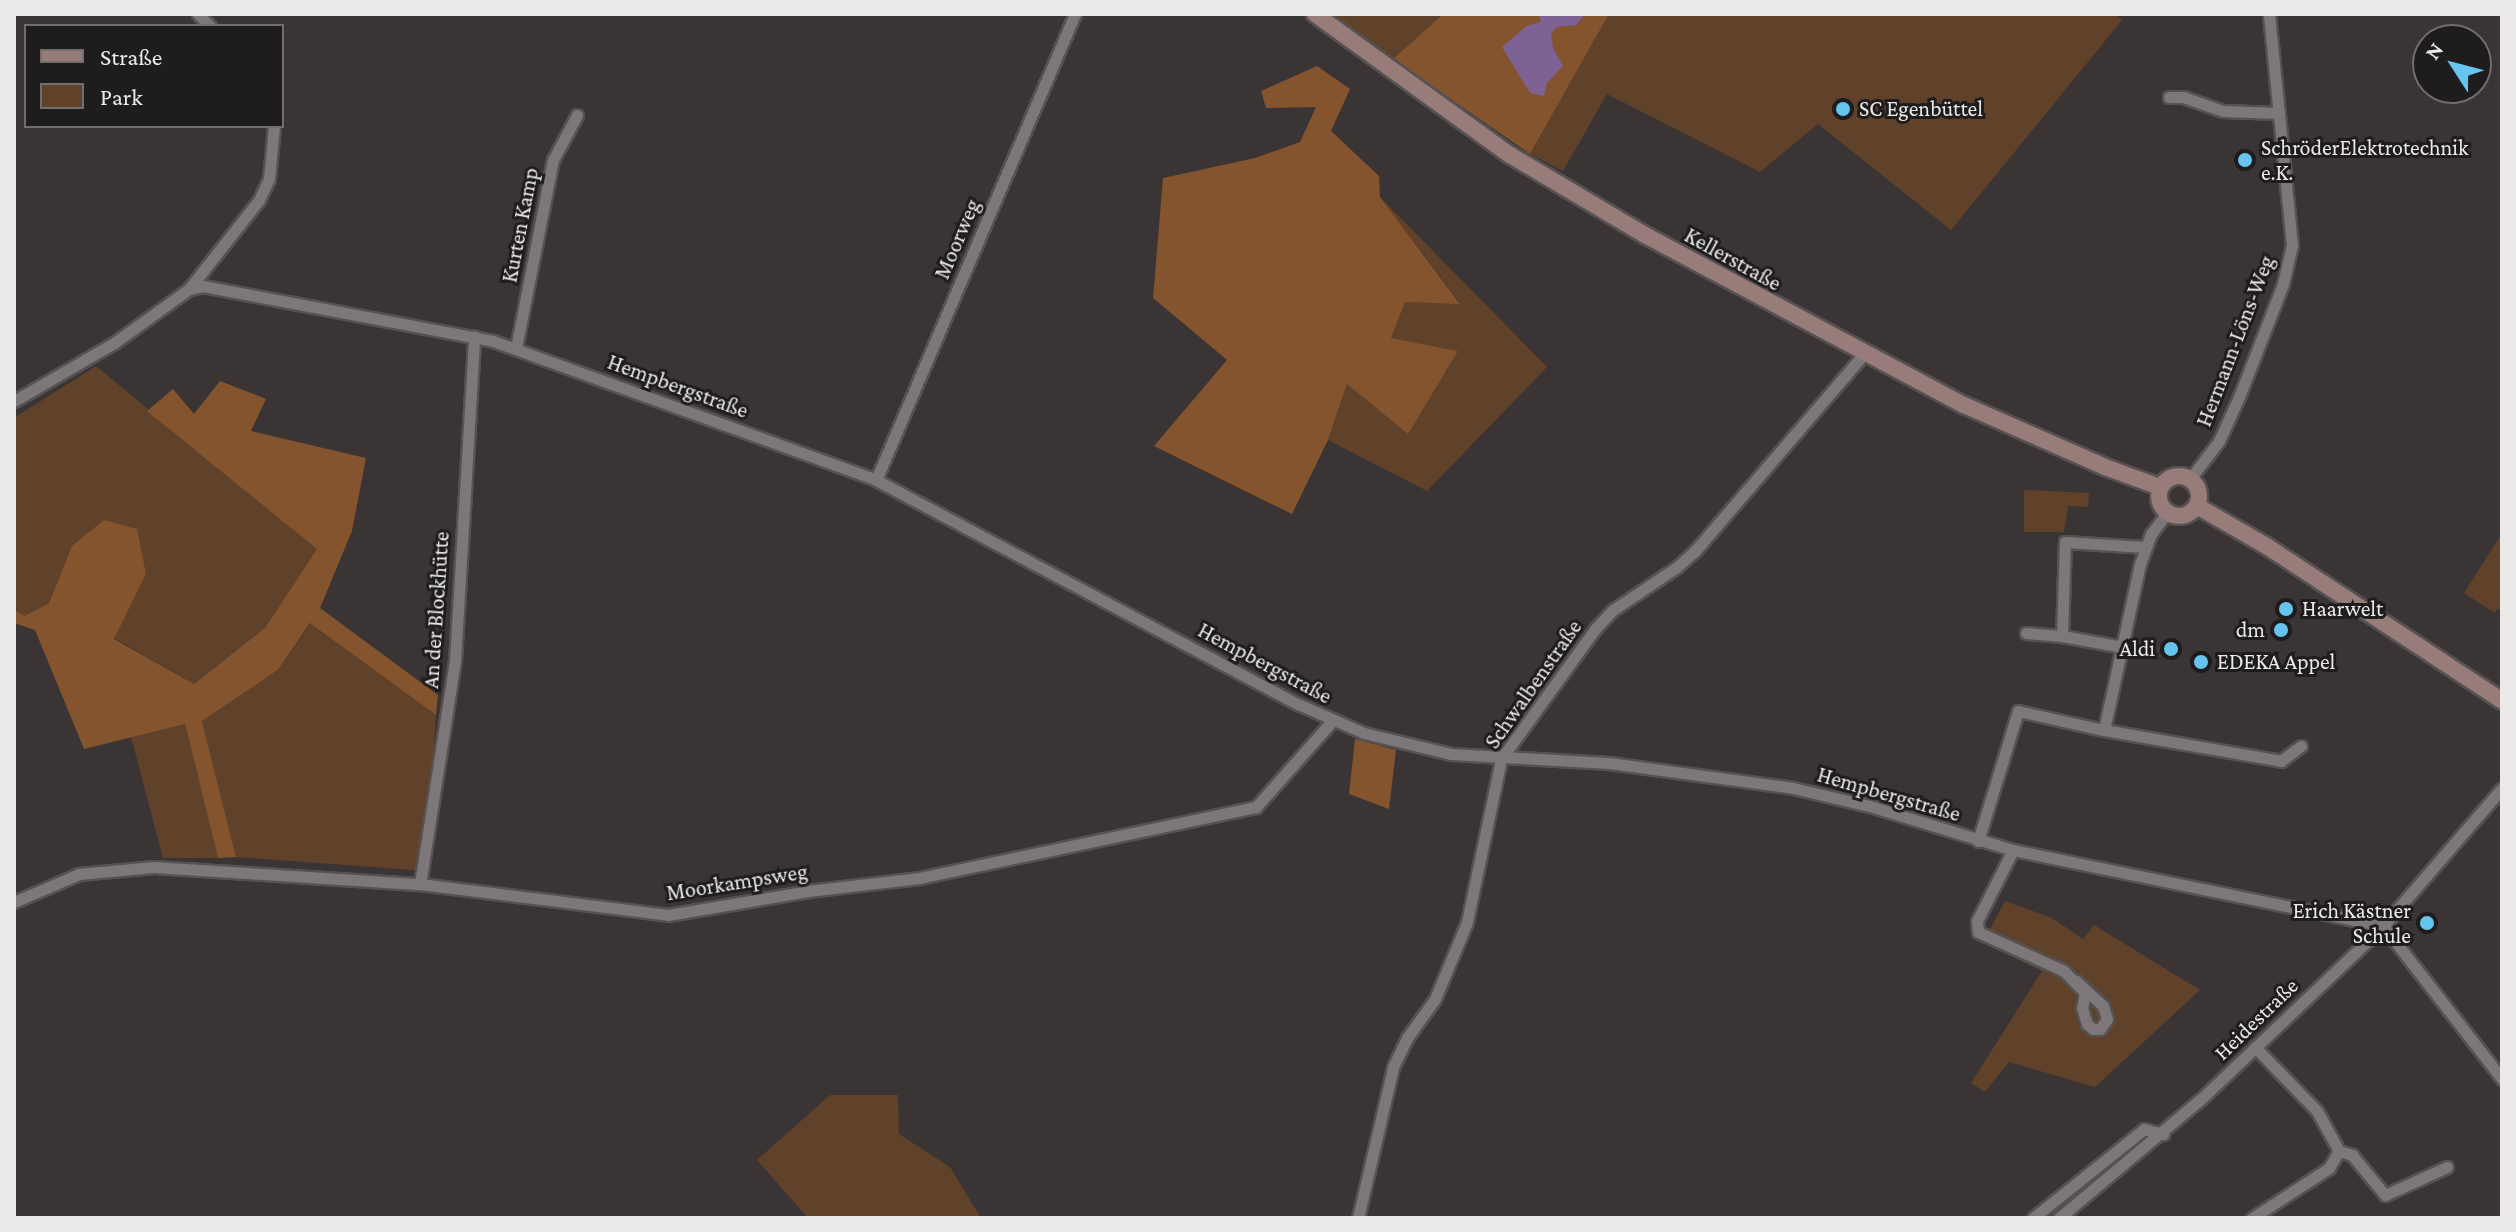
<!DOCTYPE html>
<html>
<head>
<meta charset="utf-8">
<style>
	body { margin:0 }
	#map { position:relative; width:2516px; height:1232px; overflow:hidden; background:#3a3435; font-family:"Crimson Pro",serif }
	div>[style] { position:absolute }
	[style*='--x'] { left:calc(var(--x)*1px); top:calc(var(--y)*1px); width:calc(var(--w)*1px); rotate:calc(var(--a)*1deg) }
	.green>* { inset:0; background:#60412a }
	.forest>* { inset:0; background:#83542e }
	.water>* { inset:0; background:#7e6294 }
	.roads { filter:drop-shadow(2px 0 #565152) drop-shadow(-2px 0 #565152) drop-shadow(0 2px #565152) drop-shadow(0 -2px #565152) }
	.minor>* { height:11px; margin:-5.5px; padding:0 5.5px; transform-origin:5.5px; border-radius:5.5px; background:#7e7779 }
	.secondary>* { height:16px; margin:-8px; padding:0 8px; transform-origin:8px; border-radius:8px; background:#987c7a }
	.secondary>.ring { margin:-8px; padding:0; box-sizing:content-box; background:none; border:16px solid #987c7a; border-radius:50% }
	.dots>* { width:22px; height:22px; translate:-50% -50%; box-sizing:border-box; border:4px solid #1f1c1d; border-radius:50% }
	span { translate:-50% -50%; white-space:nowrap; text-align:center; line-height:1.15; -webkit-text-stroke:6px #1f1c1d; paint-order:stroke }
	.poi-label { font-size:22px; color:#ece9e9 }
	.left { translate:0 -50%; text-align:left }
	.right { translate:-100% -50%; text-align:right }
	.street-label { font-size:22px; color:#ece9e9 }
	.frame { position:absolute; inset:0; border:16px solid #ece9e9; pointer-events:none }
	.legend { position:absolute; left:24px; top:24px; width:260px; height:104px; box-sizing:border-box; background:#1f1c1d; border:2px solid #716e6f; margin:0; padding:10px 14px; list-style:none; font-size:24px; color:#ece9e9 }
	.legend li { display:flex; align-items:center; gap:16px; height:40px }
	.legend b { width:40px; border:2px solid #716e6f }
	.north { position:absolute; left:2412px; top:24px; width:80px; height:80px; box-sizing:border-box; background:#1f1c1d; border:2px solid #716e6f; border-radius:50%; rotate:306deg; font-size:22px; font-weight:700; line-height:32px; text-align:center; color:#ece9e9 }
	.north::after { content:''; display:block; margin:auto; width:28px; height:36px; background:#65c5ee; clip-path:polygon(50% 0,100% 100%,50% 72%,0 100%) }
</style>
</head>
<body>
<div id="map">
	<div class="green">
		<div style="clip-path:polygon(1332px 14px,1443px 14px,1393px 59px)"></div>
		<div style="clip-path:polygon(1609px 14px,2115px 14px,2122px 20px,1951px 230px,1818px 124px,1760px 172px,1607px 94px,1563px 171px,1530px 154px)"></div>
		<div style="clip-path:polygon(1380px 197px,1547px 367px,1427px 491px,1328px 440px,1347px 383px,1408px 433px,1458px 351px,1390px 338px,1405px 302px,1460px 303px)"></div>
		<div style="clip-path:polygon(96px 366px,318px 549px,265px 628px,194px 684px,114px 638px,146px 574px,72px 546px,49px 603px,25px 617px,14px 610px,14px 418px)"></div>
		<div style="clip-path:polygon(2024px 490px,2089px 493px,2088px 507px,2068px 506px,2064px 532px,2024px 532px)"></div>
		<div style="clip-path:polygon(2502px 533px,2502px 611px,2497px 609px,2495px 613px,2464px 593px)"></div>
		<div style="clip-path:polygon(311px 623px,436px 715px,426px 871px,236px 857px,202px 721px,278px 670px)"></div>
		<div style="clip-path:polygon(185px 724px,218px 858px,163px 858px,131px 737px)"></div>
		<div style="clip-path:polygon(2005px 901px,2052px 918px,2083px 939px,2094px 925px,2200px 990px,2095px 1087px,2009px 1062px,1985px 1092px,1971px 1083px,2042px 971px,1983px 942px)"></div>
		<div style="clip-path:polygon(830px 1095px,898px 1095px,899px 1134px,950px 1167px,981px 1218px,808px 1218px,757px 1160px)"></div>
	</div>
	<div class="forest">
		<div style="clip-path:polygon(1443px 14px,1609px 14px,1530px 154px,1393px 59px)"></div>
		<div style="clip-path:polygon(1317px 66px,1350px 89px,1331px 131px,1379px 176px,1380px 197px,1460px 304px,1405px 302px,1391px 338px,1458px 351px,1408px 434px,1347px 384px,1328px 440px,1292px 514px,1154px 446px,1227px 360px,1153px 298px,1163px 178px,1255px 158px,1300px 142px,1316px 107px,1266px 108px,1261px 91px)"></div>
		<div style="clip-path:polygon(220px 381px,266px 399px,251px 431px,366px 458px,352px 531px,320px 608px,438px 695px,436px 715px,310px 623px,278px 670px,202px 721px,236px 857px,218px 858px,185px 724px,84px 749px,35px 630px,14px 623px,14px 610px,25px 616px,49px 603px,72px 546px,104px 520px,137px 529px,146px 574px,114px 639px,194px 684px,265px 628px,317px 549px,147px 411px,173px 389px,194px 414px)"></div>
		<div style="clip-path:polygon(1355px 739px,1396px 750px,1389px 809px,1349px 794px)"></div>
	</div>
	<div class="water">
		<div style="clip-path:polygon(1539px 14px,1585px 14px,1576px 25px,1557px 27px,1551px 33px,1553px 48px,1563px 66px,1547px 83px,1544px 96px,1530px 93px,1502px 47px,1527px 26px,1541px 22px)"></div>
	</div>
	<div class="roads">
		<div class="minor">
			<div style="--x:198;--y:14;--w:17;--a:45"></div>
			<div style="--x:2169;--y:97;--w:14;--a:0"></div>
			<div style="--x:2183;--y:97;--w:42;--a:19.3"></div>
			<div style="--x:2223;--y:111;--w:56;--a:2"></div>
			<div style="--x:189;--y:289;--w:113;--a:-51.8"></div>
			<div style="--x:259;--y:200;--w:23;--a:-65"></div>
			<div style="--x:269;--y:179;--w:53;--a:-84.6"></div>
			<div style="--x:516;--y:348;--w:192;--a:-78.9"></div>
			<div style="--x:553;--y:160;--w:51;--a:-61.9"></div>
			<div style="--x:14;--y:401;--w:116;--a:-30.1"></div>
			<div style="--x:114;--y:343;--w:92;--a:-35.8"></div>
			<div style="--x:189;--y:289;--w:14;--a:-12"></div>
			<div style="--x:203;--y:286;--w:295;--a:10.7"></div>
			<div style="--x:493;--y:341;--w:407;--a:19.9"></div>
			<div style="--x:876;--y:480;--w:478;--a:28"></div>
			<div style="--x:1298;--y:704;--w:72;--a:23.7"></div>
			<div style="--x:1364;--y:733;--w:89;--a:13.6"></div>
			<div style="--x:1451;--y:754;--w:158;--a:3.3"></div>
			<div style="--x:1609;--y:763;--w:186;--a:7.7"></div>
			<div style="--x:1793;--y:788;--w:79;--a:13.2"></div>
			<div style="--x:1870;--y:806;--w:150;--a:17.1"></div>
			<div style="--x:2013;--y:850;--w:378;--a:11.6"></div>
			<div style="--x:2383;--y:926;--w:194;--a:52.1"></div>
			<div style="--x:2190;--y:479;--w:48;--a:-52.7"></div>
			<div style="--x:2219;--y:441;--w:48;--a:-65.6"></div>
			<div style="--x:2239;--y:397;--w:121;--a:-68.7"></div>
			<div style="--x:2283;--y:284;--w:40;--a:-77"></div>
			<div style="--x:2292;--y:245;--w:232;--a:-95.7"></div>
			<div style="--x:876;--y:480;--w:507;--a:-66.88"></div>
			<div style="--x:2026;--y:633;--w:36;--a:5"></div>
			<div style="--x:2123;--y:647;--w:62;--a:-169.8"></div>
			<div style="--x:2062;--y:636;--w:94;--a:-88.2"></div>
			<div style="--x:2065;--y:542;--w:80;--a:3.6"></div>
			<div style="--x:2104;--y:730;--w:180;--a:9.9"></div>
			<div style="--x:2281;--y:761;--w:25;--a:-37"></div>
			<div style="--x:1978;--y:841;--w:136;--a:-72.9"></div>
			<div style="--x:2018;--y:711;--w:88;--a:12.5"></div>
			<div style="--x:2104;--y:730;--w:170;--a:-77.8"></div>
			<div style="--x:2140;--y:564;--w:32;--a:-70"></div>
			<div style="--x:2151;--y:534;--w:26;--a:-53"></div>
			<div style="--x:2013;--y:850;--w:80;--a:116.9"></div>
			<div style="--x:1977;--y:921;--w:11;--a:85"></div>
			<div style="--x:1978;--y:932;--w:94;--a:24.4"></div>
			<div style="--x:2064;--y:971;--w:30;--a:46"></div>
			<div style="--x:2085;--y:993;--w:15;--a:101"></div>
			<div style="--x:2082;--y:1008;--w:17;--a:73"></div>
			<div style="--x:2087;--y:1024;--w:8;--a:40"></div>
			<div style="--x:2093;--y:1029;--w:7;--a:0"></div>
			<div style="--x:2100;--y:1029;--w:12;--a:-55"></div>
			<div style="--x:2107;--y:1019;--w:14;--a:-107"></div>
			<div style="--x:2103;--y:1006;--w:37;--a:-137"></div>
			<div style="--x:420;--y:884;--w:226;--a:-81.1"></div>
			<div style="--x:455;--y:661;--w:325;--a:-86.6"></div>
			<div style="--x:14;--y:902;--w:71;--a:-23.3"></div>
			<div style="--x:79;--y:874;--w:75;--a:-5.3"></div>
			<div style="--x:154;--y:867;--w:267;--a:3.7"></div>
			<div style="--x:420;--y:884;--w:250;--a:7.1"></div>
			<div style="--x:668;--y:915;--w:142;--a:-9.7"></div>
			<div style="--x:808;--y:891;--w:112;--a:-6.7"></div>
			<div style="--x:919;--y:878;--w:344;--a:-11.9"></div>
			<div style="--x:1256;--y:807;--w:115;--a:-48.5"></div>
			<div style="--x:2339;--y:1151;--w:14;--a:17"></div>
			<div style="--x:2352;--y:1155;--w:52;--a:50.5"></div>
			<div style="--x:2385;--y:1195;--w:68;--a:-24.3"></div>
			<div style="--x:1358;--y:1218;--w:155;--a:-76.9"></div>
			<div style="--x:1393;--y:1067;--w:32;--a:-64"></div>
			<div style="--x:1407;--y:1038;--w:48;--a:-54.3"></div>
			<div style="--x:1435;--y:999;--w:83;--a:-67.4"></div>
			<div style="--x:1467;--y:922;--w:167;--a:-78.2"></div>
			<div style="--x:1501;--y:759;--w:160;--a:-54.1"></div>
			<div style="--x:1595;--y:629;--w:26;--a:-47"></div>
			<div style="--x:1613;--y:610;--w:77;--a:-33.9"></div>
			<div style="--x:1677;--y:567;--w:24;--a:-42"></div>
			<div style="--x:1695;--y:551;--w:260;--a:-49.4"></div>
			<div style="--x:2033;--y:1218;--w:142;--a:-38.7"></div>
			<div style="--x:2144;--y:1129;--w:20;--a:15"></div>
			<div style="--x:2059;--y:1218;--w:185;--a:-40"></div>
			<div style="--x:2201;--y:1099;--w:251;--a:-43.5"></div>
			<div style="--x:2383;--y:926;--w:182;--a:-49.2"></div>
			<div style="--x:2252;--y:1218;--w:92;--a:-33"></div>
			<div style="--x:2329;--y:1168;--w:20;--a:-60"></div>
			<div style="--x:2339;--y:1151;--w:46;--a:-118.8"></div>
			<div style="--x:2317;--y:1111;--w:89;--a:-134.1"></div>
		</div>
		<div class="secondary">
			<div style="--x:1315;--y:14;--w:241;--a:35.9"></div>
			<div style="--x:1510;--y:155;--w:157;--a:30.7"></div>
			<div style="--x:1645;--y:235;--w:361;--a:28.1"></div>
			<div style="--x:1964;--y:405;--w:154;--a:23.7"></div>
			<div style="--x:2105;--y:467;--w:59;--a:20"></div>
			<div class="ring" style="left:2159px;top:476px;width:24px;height:24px"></div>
			<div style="--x:2197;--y:506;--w:82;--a:30"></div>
			<div style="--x:2268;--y:547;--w:280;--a:33.3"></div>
		</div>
	</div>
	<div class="dots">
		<div style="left:1843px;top:109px;background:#65c5ee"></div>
		<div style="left:2245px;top:160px;background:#65c5ee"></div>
		<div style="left:2286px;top:609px;background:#65c5ee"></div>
		<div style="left:2281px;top:630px;background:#65c5ee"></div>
		<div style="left:2171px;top:649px;background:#65c5ee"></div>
		<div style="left:2201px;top:662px;background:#65c5ee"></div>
		<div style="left:2427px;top:923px;background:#65c5ee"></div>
	</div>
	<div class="poi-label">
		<span class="left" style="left:1859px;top:109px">SC Egenbüttel</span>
		<span class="left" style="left:2261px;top:160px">SchröderElektrotechnik<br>e.K.</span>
		<span class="left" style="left:2302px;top:609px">Haarwelt</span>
		<span class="right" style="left:2265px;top:630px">dm</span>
		<span class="right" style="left:2155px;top:649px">Aldi</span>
		<span class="left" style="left:2217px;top:662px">EDEKA Appel</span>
		<span class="right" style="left:2411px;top:923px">Erich Kästner<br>Schule</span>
	</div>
	<div class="street-label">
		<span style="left:520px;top:225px;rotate:-79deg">Kurten Kamp</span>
		<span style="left:957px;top:239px;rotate:-67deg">Moorweg</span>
		<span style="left:1733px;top:259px;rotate:29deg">Kellerstraße</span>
		<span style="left:2235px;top:341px;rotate:-69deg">Hermann-Löns-Weg</span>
		<span style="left:678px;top:386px;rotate:20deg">Hempbergstraße</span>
		<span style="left:436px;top:610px;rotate:-86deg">An der Blockhütte</span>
		<span style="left:1265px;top:663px;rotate:28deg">Hempbergstraße</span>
		<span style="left:1533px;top:684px;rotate:-55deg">Schwalbenstraße</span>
		<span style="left:1889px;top:794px;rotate:16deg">Hempbergstraße</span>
		<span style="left:737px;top:882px;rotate:-9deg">Moorkampsweg</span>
		<span style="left:2256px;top:1019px;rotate:-44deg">Heidestraße</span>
	</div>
	<div class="frame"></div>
	<ul class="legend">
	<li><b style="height:10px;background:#987c7a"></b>Straße</li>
	<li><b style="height:22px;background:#60412a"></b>Park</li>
	</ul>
	<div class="north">N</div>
</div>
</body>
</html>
